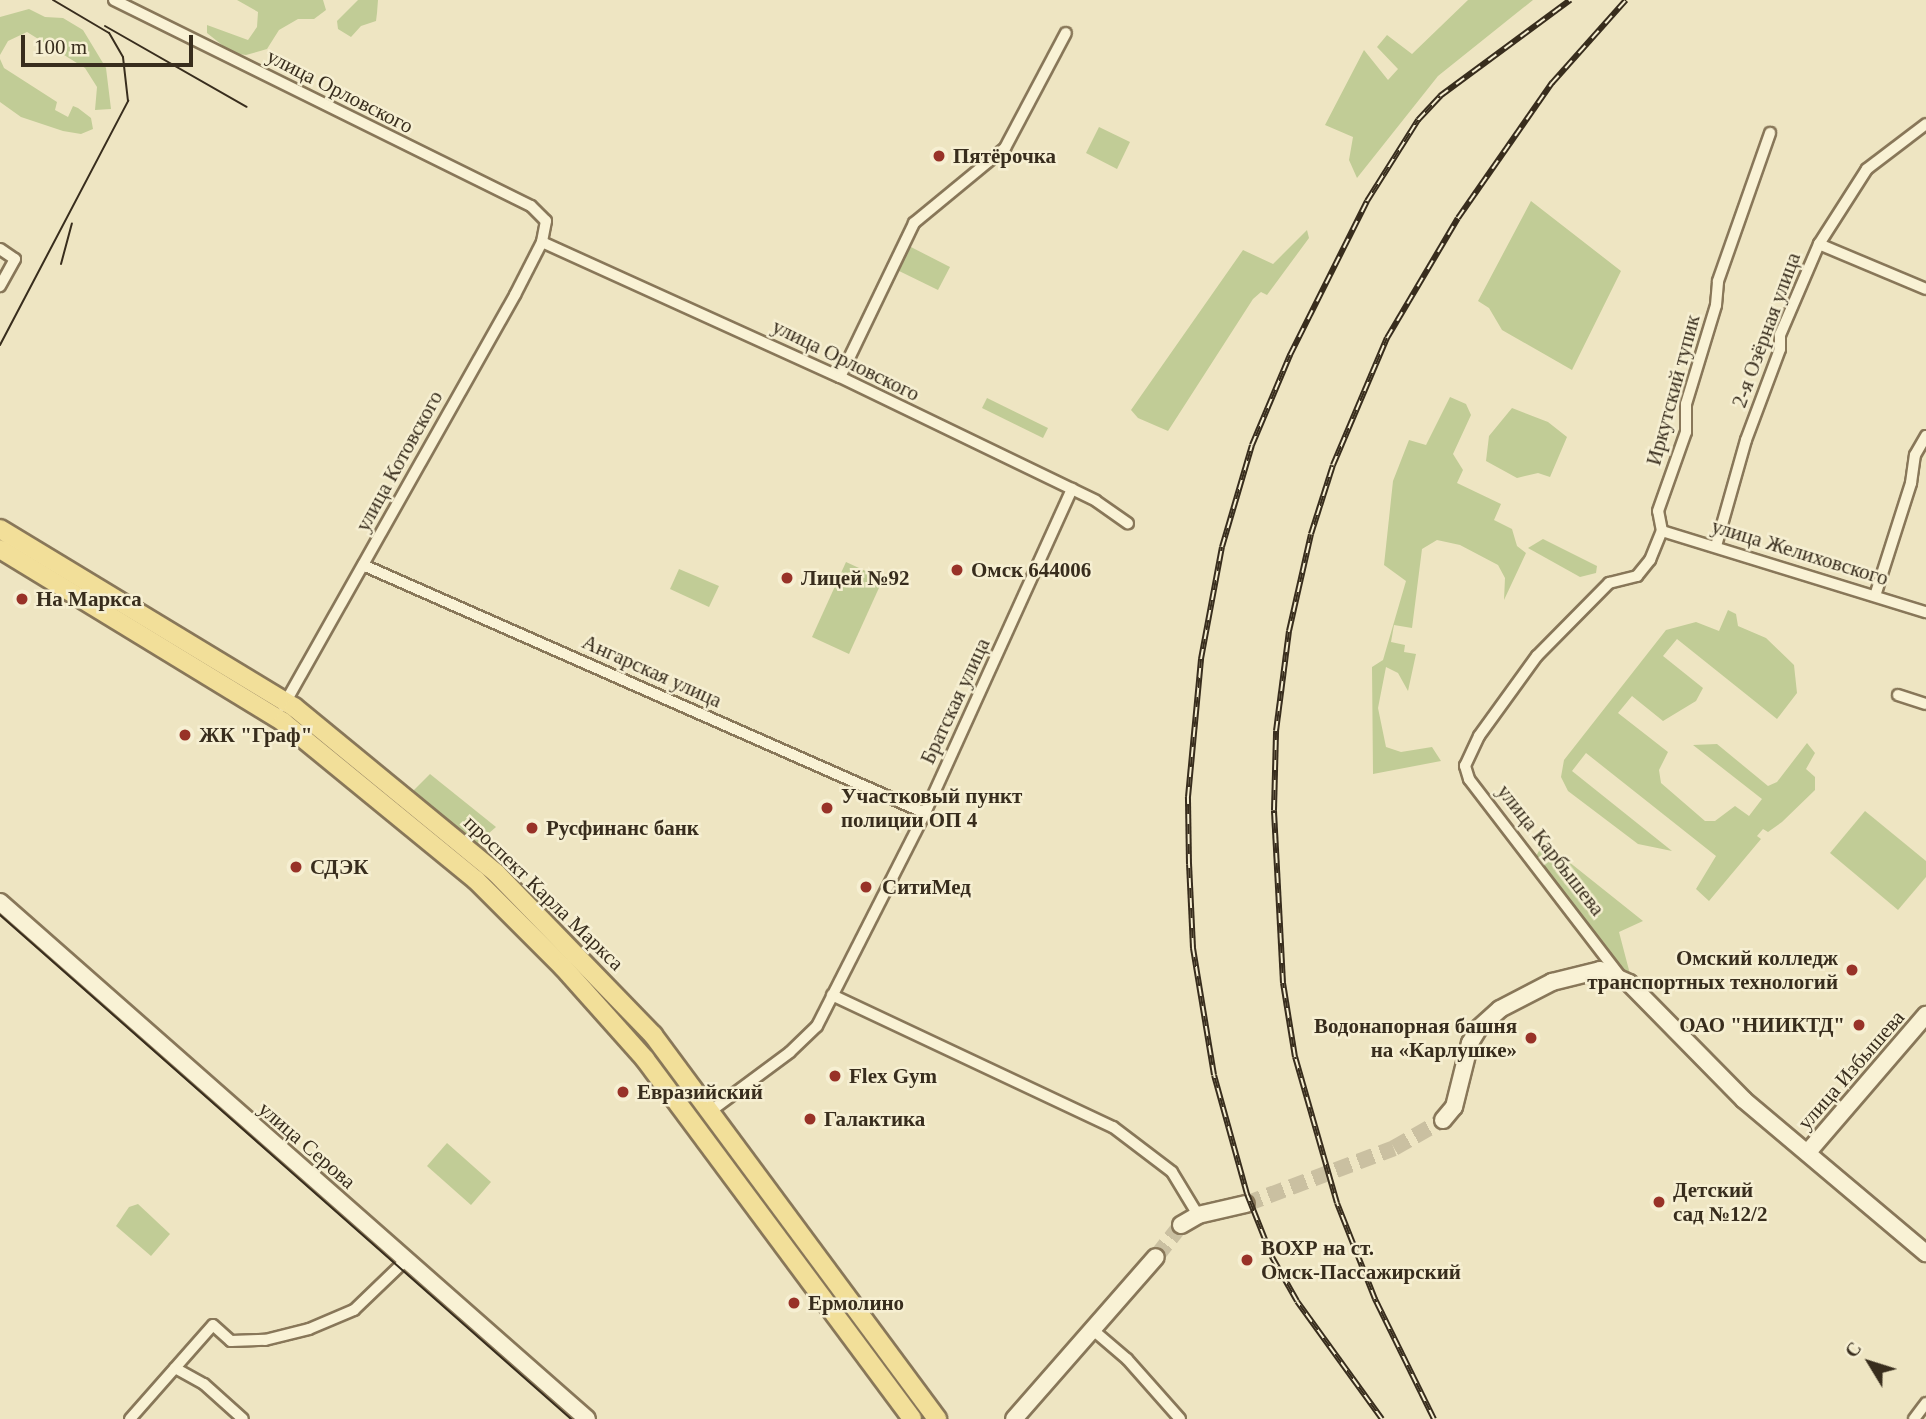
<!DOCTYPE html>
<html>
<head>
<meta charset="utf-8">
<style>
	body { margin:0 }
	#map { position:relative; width:1926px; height:1419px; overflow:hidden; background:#eee5c2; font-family:"Times New Roman",serif }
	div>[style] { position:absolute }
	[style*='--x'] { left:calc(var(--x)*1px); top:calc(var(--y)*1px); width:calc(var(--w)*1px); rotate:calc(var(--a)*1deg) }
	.green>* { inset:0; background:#c1cc96 }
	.secondary-tunnel>* { height:16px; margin-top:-8px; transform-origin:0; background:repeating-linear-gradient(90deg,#cac0a1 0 16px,transparent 0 24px) }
	.roads { filter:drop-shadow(2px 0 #887759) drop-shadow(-2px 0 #887759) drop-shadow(0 2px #887759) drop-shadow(0 -2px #887759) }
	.street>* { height:10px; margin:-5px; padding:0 5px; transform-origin:5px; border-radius:5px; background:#f9f2d5 }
	.secondary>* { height:16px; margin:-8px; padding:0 8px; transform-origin:8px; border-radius:8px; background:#f9f2d5 }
	.primary>* { height:18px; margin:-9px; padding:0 9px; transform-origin:9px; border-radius:9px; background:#f2df99 }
	.tram>* { height:2px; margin:-1px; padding:0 1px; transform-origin:1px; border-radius:1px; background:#382d1d }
	.rail>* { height:6px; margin-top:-3px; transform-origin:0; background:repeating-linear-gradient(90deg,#f6efd2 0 10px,#382d1d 0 20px); box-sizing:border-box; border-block:2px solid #382d1d }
	.dots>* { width:19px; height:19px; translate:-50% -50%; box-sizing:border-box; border:4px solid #f6efd2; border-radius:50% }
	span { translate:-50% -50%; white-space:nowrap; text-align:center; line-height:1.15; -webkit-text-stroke:5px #f6efd2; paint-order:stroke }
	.street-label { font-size:21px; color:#382d1d }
	.poi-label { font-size:21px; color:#382d1d; font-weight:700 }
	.left { translate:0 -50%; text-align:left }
	.right { translate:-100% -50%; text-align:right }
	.north { position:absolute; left:1835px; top:1328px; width:70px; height:70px; -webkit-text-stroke:5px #f6efd2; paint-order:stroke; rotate:308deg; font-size:19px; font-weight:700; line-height:28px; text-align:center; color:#382d1d }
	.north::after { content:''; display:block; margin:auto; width:24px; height:32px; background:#382d1d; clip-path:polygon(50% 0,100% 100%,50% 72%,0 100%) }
	.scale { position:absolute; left:21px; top:35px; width:172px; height:32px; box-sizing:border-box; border:4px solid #382d1d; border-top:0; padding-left:9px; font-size:21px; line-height:24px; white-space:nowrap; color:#382d1d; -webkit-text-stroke:5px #f6efd2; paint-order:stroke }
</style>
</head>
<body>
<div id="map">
	<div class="green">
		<div style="clip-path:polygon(237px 0,323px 0,326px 10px,314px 19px,298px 19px,279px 30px,267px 49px,246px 55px,232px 53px,207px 33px,207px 25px,248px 40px,257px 27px,258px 12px)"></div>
		<div style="clip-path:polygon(358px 0,378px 0,377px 13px,376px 21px,361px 26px,351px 37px,338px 29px,337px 21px)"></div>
		<div style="clip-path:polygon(1468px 0,1533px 0,1438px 76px,1357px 178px,1349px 160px,1353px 137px,1325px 125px,1364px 50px,1388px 80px,1398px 69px,1377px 47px,1387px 35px,1412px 54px)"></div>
		<div style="clip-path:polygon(29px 9px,45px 17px,63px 18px,83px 30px,106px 68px,111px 109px,95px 110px,97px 87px,85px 68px,27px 32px,8px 41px,0 55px,0 17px)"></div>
		<div style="clip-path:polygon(0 59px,4px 68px,57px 102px,55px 110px,68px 117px,73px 106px,78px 108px,91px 118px,93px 129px,81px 134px,63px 131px,21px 117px,0 102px)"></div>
		<div style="clip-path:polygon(1099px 127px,1130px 142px,1117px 169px,1086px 153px)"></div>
		<div style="clip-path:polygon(1531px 201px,1621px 271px,1572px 370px,1502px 330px,1489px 308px,1478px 301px)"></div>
		<div style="clip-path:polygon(1307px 230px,1309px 238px,1267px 295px,1261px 292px,1253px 299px,1168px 431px,1138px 418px,1131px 410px,1243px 250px,1273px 264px)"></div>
		<div style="clip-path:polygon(907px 245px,950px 267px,938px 290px,895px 269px)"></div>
		<div style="clip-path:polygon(1450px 397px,1466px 404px,1471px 415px,1453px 454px,1463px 470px,1457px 483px,1501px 504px,1494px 520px,1512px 529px,1517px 546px,1526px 553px,1504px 600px,1505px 578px,1498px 565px,1460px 545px,1437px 540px,1422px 549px,1412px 628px,1394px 625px,1391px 642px,1405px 645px,1404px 652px,1416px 654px,1408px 691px,1398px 673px,1386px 667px,1378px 708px,1386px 747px,1401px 752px,1432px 747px,1441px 761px,1373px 774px,1372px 667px,1383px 660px,1406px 581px,1384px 565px,1393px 481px,1409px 440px,1426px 445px)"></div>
		<div style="clip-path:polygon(987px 398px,1048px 428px,1043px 438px,982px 408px)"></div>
		<div style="clip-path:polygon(1512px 408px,1548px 422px,1567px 437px,1550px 477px,1538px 473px,1517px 478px,1486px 461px,1489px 436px)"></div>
		<div style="clip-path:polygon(1543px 539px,1597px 566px,1596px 573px,1580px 577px,1528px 548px)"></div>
		<div style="clip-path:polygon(846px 562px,883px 579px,849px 654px,812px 637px)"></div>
		<div style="clip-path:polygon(679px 569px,719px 586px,709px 607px,670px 589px)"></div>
		<div style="clip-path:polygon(1728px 610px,1736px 614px,1738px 626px,1766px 638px,1794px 665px,1797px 693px,1777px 719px,1677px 639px,1663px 656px,1703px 688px,1696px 701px,1663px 721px,1632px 696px,1618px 713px,1668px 752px,1659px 770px,1661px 783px,1705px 821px,1715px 821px,1735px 806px,1749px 816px,1762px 799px,1693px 745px,1717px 744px,1768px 786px,1777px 782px,1807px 743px,1815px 753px,1806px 769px,1815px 777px,1815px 790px,1782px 822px,1768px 832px,1763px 829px,1757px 836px,1761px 839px,1709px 901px,1696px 889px,1716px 856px,1586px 753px,1572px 771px,1672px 851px,1638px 844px,1568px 791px,1561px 777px,1564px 760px,1666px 630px,1696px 622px,1719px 631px)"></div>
		<div style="clip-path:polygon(430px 774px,496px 827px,473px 847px,410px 794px)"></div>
		<div style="clip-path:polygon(1865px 811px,1926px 861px,1926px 877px,1898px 910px,1830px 853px)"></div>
		<div style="clip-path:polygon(1544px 842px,1643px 921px,1619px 932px,1630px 974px,1625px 975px,1535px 858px)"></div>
		<div style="clip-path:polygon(447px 1143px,491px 1182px,471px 1205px,427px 1166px)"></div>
		<div style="clip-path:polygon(138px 1204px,170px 1234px,151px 1256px,116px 1226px,129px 1207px)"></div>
	</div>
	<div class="secondary-tunnel">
		<div style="--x:1246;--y:1204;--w:158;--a:-20.7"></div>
		<div style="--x:1394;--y:1148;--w:56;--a:-29.7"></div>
		<div style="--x:1156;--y:1257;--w:41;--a:-52"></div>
	</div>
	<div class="roads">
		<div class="street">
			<div style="--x:114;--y:0;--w:465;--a:26.3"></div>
			<div style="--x:531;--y:206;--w:21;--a:45"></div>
			<div style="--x:546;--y:221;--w:21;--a:101"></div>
			<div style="--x:542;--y:242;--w:59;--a:117"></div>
			<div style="--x:515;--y:295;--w:472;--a:119.4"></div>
			<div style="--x:542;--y:242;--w:327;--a:24.4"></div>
			<div style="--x:840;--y:377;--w:284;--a:25.8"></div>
			<div style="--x:1096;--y:501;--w:39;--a:35"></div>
			<div style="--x:1819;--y:244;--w:116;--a:22.8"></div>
			<div style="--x:0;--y:249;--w:18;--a:34"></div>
			<div style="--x:15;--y:259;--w:31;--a:119"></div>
			<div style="--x:840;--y:377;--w:171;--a:-64.3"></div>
			<div style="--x:914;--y:223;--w:118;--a:-39.5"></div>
			<div style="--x:1005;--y:148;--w:130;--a:-62.1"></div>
			<div style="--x:1662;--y:531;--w:276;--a:17.1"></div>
			<div style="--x:1716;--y:546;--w:110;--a:-74.2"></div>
			<div style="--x:1746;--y:440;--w:97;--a:-69.5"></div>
			<div style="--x:1780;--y:349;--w:14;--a:-90"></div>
			<div style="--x:1780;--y:335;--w:99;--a:-66.8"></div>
			<div style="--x:1819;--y:244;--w:89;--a:-57.4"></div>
			<div style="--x:1867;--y:169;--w:74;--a:-37.3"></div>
			<div style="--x:363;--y:565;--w:614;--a:23.81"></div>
			<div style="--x:1875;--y:596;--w:119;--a:-72.3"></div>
			<div style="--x:1911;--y:483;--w:28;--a:-82"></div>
			<div style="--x:1915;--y:455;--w:22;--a:-60"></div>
			<div style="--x:1898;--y:695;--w:29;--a:18"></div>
			<div style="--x:1620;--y:976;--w:248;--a:-127.5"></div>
			<div style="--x:1469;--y:779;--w:14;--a:-107"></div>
			<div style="--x:1465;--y:766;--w:33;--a:-65"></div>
			<div style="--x:1479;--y:736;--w:99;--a:-54.1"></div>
			<div style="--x:1537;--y:656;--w:103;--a:-45.4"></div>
			<div style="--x:1609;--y:583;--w:29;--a:-14"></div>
			<div style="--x:1637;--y:576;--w:21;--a:-51"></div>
			<div style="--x:1650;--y:560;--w:31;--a:-68"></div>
			<div style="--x:1662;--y:531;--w:20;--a:-101"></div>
			<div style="--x:1658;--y:511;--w:84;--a:-70.5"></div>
			<div style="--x:1686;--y:432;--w:28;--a:-90"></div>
			<div style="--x:1686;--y:404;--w:103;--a:-73.1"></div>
			<div style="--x:1716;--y:305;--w:24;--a:-85"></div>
			<div style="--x:1718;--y:281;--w:157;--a:-70.6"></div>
			<div style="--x:832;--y:995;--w:310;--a:25.2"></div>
			<div style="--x:1113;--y:1127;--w:74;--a:37.3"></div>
			<div style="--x:1172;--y:1172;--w:50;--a:58.8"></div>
			<div style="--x:708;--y:1113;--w:102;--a:-36.6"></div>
			<div style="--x:790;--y:1052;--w:37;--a:-44"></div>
			<div style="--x:817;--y:1026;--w:239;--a:-63.1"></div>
			<div style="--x:925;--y:813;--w:356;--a:-65.6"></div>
			<div style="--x:1093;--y:1330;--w:45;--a:40.5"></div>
			<div style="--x:1127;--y:1359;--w:80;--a:48.5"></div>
			<div style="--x:175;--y:1368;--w:33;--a:29"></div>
			<div style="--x:204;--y:1384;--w:52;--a:41.9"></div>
			<div style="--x:130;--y:1419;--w:125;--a:-48.6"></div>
			<div style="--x:213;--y:1325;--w:24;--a:42"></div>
			<div style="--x:231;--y:1341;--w:34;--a:-2"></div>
			<div style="--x:265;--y:1340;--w:45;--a:-14"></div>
			<div style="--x:309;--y:1329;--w:49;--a:-22.9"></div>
			<div style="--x:354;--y:1310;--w:72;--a:-43.9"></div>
			<div style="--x:1914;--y:1419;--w:20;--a:-53"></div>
		</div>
		<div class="secondary">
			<div style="--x:0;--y:902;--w:782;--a:41.37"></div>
			<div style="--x:1443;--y:1120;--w:17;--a:-50"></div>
			<div style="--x:1454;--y:1107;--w:66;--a:-76"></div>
			<div style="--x:1470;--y:1043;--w:17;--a:-59"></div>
			<div style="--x:1479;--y:1028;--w:28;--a:-42"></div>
			<div style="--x:1500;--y:1009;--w:59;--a:-27.4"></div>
			<div style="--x:1552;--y:982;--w:49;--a:-14"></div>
			<div style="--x:1600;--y:970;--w:32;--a:24"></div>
			<div style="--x:1629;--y:983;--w:164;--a:45.5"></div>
			<div style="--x:1744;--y:1100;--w:238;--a:40.1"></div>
			<div style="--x:1808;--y:1152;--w:181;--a:-49.3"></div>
			<div style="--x:1181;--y:1225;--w:20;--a:-30"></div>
			<div style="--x:1198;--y:1215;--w:49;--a:-12.9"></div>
			<div style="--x:1014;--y:1419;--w:215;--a:-48.8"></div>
		</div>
		<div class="primary">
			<div style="--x:0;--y:529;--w:344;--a:31.2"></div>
			<div style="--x:294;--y:707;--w:261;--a:39.4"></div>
			<div style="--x:496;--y:873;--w:226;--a:45.9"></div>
			<div style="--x:653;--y:1035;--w:478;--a:53.5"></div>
			<div style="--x:0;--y:549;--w:332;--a:31.4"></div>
			<div style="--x:283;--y:722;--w:249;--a:39.3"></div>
			<div style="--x:476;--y:880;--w:123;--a:45"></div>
			<div style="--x:563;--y:967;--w:123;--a:48.3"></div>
			<div style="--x:645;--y:1059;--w:448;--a:53.4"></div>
		</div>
	</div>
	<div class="tram">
		<div style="--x:105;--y:26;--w:163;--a:29.7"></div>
		<div style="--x:61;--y:264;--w:42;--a:-75"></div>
		<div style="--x:0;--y:345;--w:276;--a:-62.3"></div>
		<div style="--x:128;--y:101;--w:44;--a:-96.5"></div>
		<div style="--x:123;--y:57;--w:28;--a:-120"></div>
		<div style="--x:109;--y:33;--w:65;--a:-149.5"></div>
		<div style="--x:0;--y:915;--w:762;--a:41.43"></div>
	</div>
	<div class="rail">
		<div style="--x:1382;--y:1419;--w:145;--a:-125.8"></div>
		<div style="--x:1297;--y:1301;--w:51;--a:-119.6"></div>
		<div style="--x:1272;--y:1257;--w:68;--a:-111.6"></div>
		<div style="--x:1247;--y:1194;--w:123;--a:-105.5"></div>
		<div style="--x:1214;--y:1075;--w:129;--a:-99.4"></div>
		<div style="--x:1193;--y:948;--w:84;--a:-92.7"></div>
		<div style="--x:1189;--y:864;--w:67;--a:-90.9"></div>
		<div style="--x:1188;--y:797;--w:139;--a:-84.6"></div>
		<div style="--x:1201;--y:659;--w:114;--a:-79.4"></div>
		<div style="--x:1222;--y:547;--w:106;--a:-73.6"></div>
		<div style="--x:1252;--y:445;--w:98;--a:-67.1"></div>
		<div style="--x:1290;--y:355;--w:172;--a:-63.4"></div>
		<div style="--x:1367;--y:201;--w:96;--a:-57.8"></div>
		<div style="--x:1418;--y:120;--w:33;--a:-47"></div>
		<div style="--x:1440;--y:96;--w:162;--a:-36.4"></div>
		<div style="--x:1434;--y:1419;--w:134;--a:-116.2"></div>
		<div style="--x:1375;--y:1299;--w:103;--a:-111.6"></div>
		<div style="--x:1337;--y:1203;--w:152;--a:-106"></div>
		<div style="--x:1295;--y:1057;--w:75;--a:-99.2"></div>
		<div style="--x:1283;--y:983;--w:173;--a:-93"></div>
		<div style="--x:1274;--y:810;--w:79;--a:-88.5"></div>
		<div style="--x:1276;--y:731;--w:101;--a:-82.6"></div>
		<div style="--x:1289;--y:631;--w:99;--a:-77.2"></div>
		<div style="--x:1311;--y:534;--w:72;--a:-72.3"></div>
		<div style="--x:1333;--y:465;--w:138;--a:-67"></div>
		<div style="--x:1387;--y:338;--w:139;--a:-59.4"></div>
		<div style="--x:1458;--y:218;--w:165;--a:-55.2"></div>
		<div style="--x:1552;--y:83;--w:111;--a:-48.3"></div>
	</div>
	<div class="dots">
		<div style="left:939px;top:156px;background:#983228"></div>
		<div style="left:957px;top:570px;background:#983228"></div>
		<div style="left:787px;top:578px;background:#983228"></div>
		<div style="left:22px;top:599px;background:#983228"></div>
		<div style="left:185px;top:735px;background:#983228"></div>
		<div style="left:827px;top:808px;background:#983228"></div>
		<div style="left:532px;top:828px;background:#983228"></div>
		<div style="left:296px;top:867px;background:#983228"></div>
		<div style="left:866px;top:887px;background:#983228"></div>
		<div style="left:1852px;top:970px;background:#983228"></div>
		<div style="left:1859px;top:1025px;background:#983228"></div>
		<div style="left:1531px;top:1038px;background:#983228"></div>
		<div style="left:835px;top:1076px;background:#983228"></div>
		<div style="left:623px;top:1092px;background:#983228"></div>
		<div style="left:810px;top:1119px;background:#983228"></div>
		<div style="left:1659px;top:1202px;background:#983228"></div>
		<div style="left:1247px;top:1260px;background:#983228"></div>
		<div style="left:794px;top:1303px;background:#983228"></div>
	</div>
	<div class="street-label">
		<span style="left:340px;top:91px;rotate:27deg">улица Орловского</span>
		<span style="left:1766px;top:330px;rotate:-70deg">2-я Озёрная улица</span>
		<span style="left:846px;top:360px;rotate:26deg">улица Орловского</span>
		<span style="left:1673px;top:390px;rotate:-75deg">Иркутский тупик</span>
		<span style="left:399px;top:461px;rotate:-61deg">улица Котовского</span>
		<span style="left:1800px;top:552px;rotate:17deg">улица Желиховского</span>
		<span style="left:652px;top:671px;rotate:24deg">Ангарская улица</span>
		<span style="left:955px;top:701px;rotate:-65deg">Братская улица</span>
		<span style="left:1551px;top:850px;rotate:52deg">улица Карбышева</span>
		<span style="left:544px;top:893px;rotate:44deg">проспект Карла Маркса</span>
		<span style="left:1851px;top:1070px;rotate:-49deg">улица Избышева</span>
		<span style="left:307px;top:1145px;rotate:41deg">улица Серова</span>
	</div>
	<div class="poi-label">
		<span class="left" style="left:953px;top:156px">Пятёрочка</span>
		<span class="left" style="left:971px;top:570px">Омск 644006</span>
		<span class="left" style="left:801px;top:578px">Лицей №92</span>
		<span class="left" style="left:36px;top:599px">На Маркса</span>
		<span class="left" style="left:199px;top:735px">ЖК "Граф"</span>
		<span class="left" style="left:841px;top:808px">Участковый пункт<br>полиции ОП 4</span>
		<span class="left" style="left:546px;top:828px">Русфинанс банк</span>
		<span class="left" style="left:310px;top:867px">СДЭК</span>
		<span class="left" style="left:882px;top:887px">СитиМед</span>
		<span class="right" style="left:1838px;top:970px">Омский колледж<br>транспортных технологий</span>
		<span class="right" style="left:1845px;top:1025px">ОАО "НИИКТД"</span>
		<span class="right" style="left:1517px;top:1038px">Водонапорная башня<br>на «Карлушке»</span>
		<span class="left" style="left:849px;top:1076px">Flex Gym</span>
		<span class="left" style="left:637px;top:1092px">Евразийский</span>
		<span class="left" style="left:824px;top:1119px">Галактика</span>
		<span class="left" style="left:1673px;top:1202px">Детский<br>сад №12/2</span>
		<span class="left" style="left:1261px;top:1260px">ВОХР на ст.<br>Омск-Пассажирский</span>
		<span class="left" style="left:808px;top:1303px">Ермолино</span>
	</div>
	<div class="north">С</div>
	<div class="scale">100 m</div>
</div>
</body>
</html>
